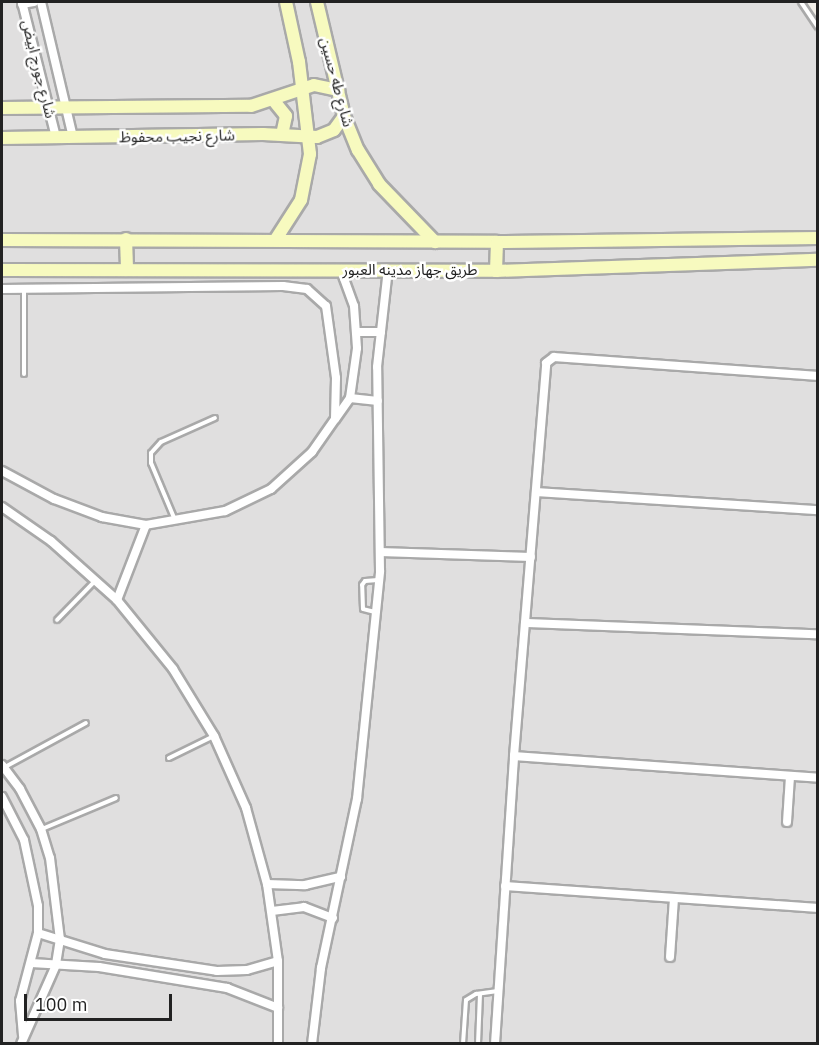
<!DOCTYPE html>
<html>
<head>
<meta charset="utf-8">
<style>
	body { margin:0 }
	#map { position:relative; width:819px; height:1045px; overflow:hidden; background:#f2efe9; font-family:"IBM Plex Sans","Noto Sans Arabic",sans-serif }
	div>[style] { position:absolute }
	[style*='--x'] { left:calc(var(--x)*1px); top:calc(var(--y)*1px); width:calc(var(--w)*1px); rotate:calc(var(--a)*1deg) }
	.residential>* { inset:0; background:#e0dfdf }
	.roads { filter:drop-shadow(2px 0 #a9a9a9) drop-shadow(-2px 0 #a9a9a9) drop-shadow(0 2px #a9a9a9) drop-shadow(0 -2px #a9a9a9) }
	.lane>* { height:4px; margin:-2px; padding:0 2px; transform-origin:2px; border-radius:2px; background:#fff }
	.street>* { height:8px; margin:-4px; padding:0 4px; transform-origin:4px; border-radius:4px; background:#fff }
	.secondary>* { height:12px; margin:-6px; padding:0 6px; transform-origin:6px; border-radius:6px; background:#f7fabf }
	span { translate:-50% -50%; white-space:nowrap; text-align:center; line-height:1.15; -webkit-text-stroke:5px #fff; paint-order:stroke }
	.street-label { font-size:15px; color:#222 }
	.frame { position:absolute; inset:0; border:3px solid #222; pointer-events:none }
	.scale { position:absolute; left:24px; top:994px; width:148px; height:27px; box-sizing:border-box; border:3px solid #222; border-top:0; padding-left:8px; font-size:18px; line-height:21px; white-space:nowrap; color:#222; -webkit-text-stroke:4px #fff; paint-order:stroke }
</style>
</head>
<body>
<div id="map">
	<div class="residential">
		<div style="clip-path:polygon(2px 2px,804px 2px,818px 22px,817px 1043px,2px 1043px)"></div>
	</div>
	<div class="roads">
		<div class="lane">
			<div style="--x:801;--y:2;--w:30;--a:56"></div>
			<div style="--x:24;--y:290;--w:84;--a:90"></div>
			<div style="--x:175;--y:520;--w:62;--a:-112.8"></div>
			<div style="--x:151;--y:463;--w:10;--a:-90"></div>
			<div style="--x:151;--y:453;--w:15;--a:-48"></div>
			<div style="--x:161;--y:442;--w:59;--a:-24"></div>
			<div style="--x:375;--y:612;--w:12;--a:-166"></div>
			<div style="--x:363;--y:609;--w:24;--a:-92"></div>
			<div style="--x:362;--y:585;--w:5;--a:-53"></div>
			<div style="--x:365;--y:581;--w:13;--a:-4"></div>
			<div style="--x:57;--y:620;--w:53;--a:-45.8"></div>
			<div style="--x:169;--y:758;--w:50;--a:-26.1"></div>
			<div style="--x:5;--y:767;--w:92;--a:-28.5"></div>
			<div style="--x:42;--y:829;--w:80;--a:-22.7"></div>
			<div style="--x:463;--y:1044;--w:44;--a:-86.1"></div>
			<div style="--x:466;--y:1000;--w:12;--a:-31"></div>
			<div style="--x:476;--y:994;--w:22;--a:-8"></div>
			<div style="--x:478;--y:1044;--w:50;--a:-87.7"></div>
		</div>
		<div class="street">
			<div style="--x:22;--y:2;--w:139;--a:75.9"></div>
			<div style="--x:41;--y:2;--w:139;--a:76.7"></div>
			<div style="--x:22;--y:4;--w:12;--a:-9"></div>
			<div style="--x:2;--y:289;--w:281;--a:-0.6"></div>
			<div style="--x:283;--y:286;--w:24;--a:7"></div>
			<div style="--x:307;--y:289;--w:25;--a:42"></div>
			<div style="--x:326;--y:306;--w:73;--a:82.1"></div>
			<div style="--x:336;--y:378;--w:41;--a:91.4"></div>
			<div style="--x:335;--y:419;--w:40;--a:124.9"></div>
			<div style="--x:312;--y:452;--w:55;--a:137.9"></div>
			<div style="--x:271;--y:489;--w:51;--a:154.4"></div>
			<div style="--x:225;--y:511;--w:80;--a:170"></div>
			<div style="--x:146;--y:525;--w:45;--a:-169.7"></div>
			<div style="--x:102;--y:517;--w:51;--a:-159.4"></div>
			<div style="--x:54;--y:499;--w:59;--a:-151.7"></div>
			<div style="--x:357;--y:332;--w:24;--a:0"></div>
			<div style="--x:350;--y:398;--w:28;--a:6"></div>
			<div style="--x:336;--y:418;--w:24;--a:-55"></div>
			<div style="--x:350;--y:398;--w:50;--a:-82"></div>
			<div style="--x:357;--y:348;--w:42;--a:-94.1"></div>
			<div style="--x:354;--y:306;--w:38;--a:-110"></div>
			<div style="--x:536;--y:492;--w:283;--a:3.7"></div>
			<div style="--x:2;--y:507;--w:60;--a:34.8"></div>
			<div style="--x:51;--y:541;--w:89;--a:41.8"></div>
			<div style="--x:117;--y:600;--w:89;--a:50.9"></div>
			<div style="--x:173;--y:669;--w:79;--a:58.5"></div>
			<div style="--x:214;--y:736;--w:79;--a:66"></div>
			<div style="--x:246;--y:808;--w:79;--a:74.6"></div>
			<div style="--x:267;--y:884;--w:78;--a:81.9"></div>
			<div style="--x:278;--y:961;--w:83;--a:90"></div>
			<div style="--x:380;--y:552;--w:151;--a:1.9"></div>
			<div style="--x:117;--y:600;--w:80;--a:-68.9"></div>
			<div style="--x:525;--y:623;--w:293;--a:2.2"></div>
			<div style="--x:514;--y:756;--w:305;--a:4.1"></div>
			<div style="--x:2;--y:765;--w:30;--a:53"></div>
			<div style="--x:20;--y:789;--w:45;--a:62.3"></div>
			<div style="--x:41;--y:829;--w:30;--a:73"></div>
			<div style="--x:50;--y:858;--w:82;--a:83"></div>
			<div style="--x:60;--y:939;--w:26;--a:99"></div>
			<div style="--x:56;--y:965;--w:86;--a:113.9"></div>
			<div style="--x:2;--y:797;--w:48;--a:62.9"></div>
			<div style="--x:24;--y:840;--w:67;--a:78"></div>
			<div style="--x:38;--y:906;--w:27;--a:90"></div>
			<div style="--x:38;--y:933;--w:70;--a:104.8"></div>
			<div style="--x:20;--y:1001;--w:35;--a:85"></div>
			<div style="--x:787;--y:822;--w:45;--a:-86.2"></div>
			<div style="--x:267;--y:884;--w:38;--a:2"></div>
			<div style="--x:305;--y:885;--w:37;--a:-13"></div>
			<div style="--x:505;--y:886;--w:314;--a:4"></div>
			<div style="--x:272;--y:911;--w:32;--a:-7"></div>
			<div style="--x:304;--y:907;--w:31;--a:21"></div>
			<div style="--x:38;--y:933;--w:70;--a:17.4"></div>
			<div style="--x:105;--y:954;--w:113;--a:8.6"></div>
			<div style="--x:217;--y:971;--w:30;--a:-2"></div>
			<div style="--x:247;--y:970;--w:32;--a:-16"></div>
			<div style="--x:670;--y:957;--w:58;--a:-86.1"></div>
			<div style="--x:31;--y:963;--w:68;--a:3.4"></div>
			<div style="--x:99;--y:967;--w:130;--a:9.3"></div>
			<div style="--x:227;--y:988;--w:55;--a:21.4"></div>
			<div style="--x:312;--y:1044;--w:77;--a:-83.2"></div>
			<div style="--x:321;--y:968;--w:173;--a:-78"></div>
			<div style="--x:357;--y:799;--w:229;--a:-84.2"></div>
			<div style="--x:380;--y:571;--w:204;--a:-90.8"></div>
			<div style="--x:377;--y:367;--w:99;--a:-83.6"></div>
			<div style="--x:495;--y:1044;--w:289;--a:-86.2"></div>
			<div style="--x:514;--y:756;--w:394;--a:-85.3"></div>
			<div style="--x:546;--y:363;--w:10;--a:-37"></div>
			<div style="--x:554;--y:357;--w:265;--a:4.1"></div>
		</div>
		<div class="secondary">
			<div style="--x:317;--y:2;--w:117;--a:76.7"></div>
			<div style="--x:344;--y:116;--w:37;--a:68"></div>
			<div style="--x:358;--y:150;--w:40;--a:58"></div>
			<div style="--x:379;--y:184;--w:81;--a:46"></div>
			<div style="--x:274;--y:101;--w:19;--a:51"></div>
			<div style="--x:286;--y:116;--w:19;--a:102"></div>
			<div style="--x:2;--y:108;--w:249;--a:-0.5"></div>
			<div style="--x:251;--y:106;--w:66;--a:-18.4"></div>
			<div style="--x:314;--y:85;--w:25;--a:12"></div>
			<div style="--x:2;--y:138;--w:261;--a:-0.9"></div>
			<div style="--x:263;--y:134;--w:54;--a:3.2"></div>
			<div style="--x:317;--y:137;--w:18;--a:-22"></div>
			<div style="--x:334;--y:130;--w:17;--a:-54"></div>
			<div style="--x:126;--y:239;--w:31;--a:88"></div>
			<div style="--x:276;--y:239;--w:46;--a:-57.3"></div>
			<div style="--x:301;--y:200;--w:47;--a:-78.9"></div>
			<div style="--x:310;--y:154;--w:93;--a:-96.8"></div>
			<div style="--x:299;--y:62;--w:61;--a:-102.2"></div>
			<div style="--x:2;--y:240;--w:495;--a:0.2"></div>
			<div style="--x:497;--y:242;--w:321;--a:-0.7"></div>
			<div style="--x:2;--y:270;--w:494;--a:0.1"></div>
			<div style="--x:496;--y:271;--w:322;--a:-2"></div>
			<div style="--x:496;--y:271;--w:29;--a:-88"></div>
		</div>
	</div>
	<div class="street-label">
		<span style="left:39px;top:69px;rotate:76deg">شارع جورج ابيض</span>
		<span style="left:337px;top:82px;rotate:75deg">شارع طه حسين</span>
		<span style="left:177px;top:136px;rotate:-1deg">شارع نجيب محفوظ</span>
		<span style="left:410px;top:270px">طريق جهاز مدينه العبور</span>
	</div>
	<div class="frame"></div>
	<div class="scale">100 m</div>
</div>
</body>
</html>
